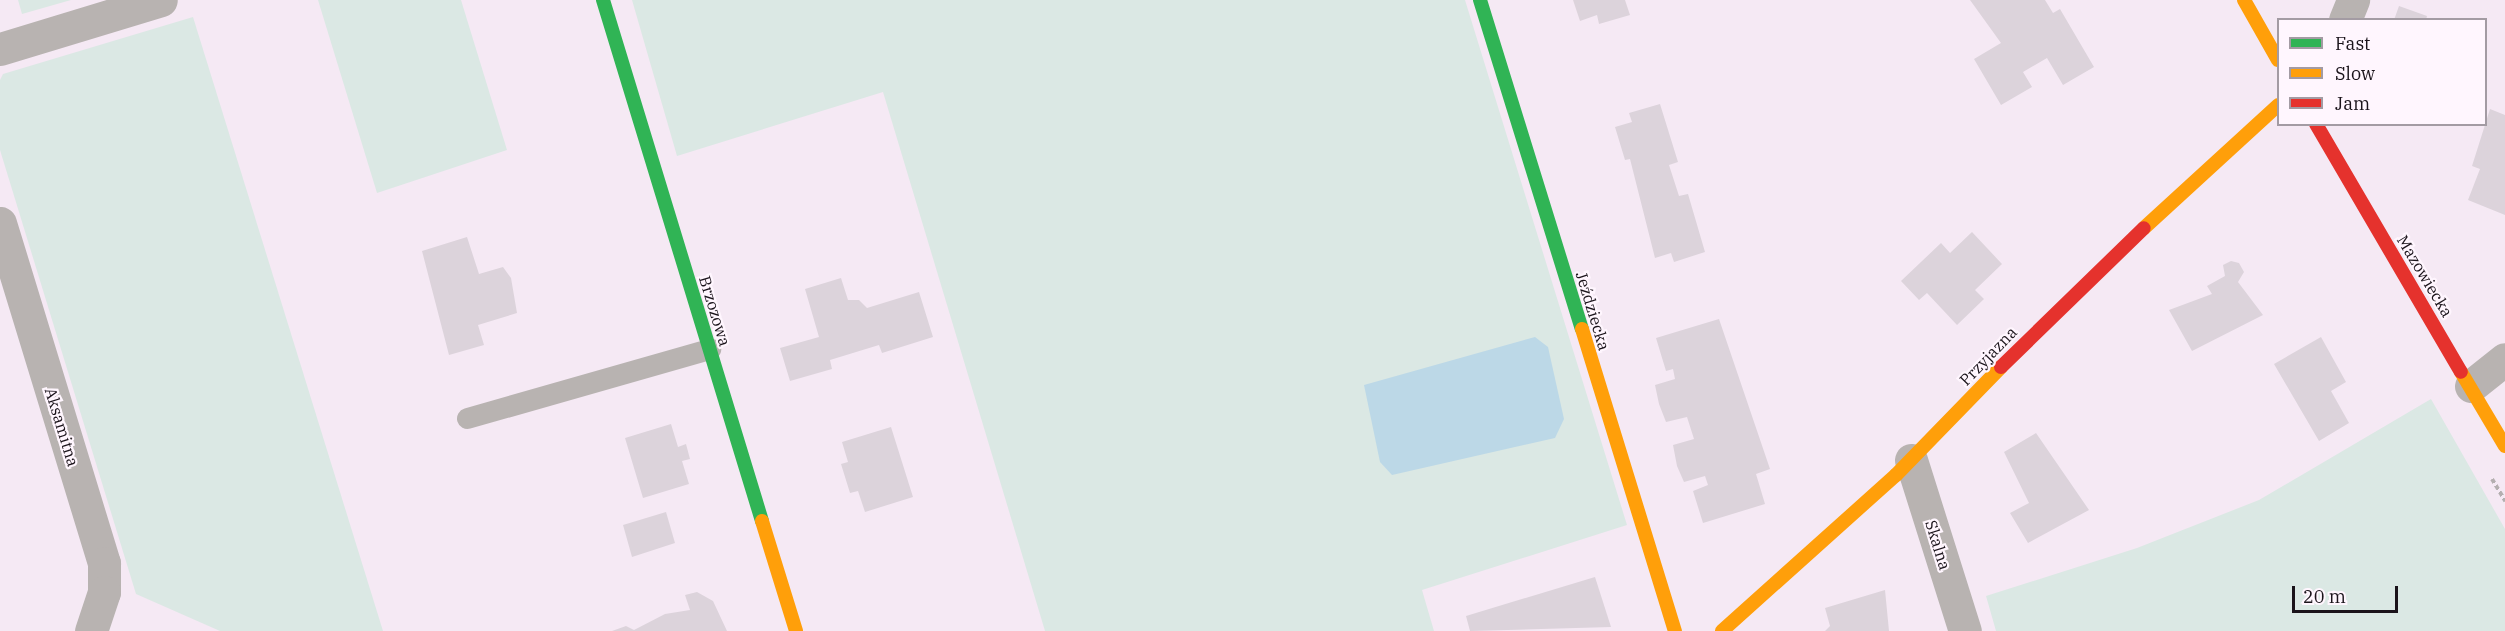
<!DOCTYPE html>
<html>
<head>
<meta charset="utf-8">
<style>
	body { margin:0 }
	#map { position:relative; width:2505px; height:631px; overflow:hidden; background:#f5e9f4; font-family:"IBM Plex Serif",serif }
	div>[style] { position:absolute }
	[style*='--x'] { left:calc(var(--x)*1px); top:calc(var(--y)*1px); width:calc(var(--w)*1px); rotate:calc(var(--a)*1deg) }
	.green>* { inset:0; background:#dbe8e4 }
	.water>* { inset:0; background:#bcd8e7 }
	.building>* { inset:0; background:#dcd3db }
	.path>* { height:4px; margin-top:-2px; transform-origin:0; background:repeating-linear-gradient(90deg,#b4afb0 0 4.5px,transparent 0 7.5px) }
	.lane>* { height:21px; margin:-10.5px; padding:0 10.5px; transform-origin:10.5px; border-radius:10.5px; background:#b8b3b1 }
	.street>* { height:33px; margin:-16.5px; padding:0 16.5px; transform-origin:16.5px; border-radius:16.5px; background:#b8b3b1 }
	.fast>* { height:14px; margin:-7px; padding:0 7px; transform-origin:7px; border-radius:7px; background:#30b455 }
	.slow>* { height:14px; margin:-7px; padding:0 7px; transform-origin:7px; border-radius:7px; background:#ff9f0a }
	.jam>* { height:14px; margin:-7px; padding:0 7px; transform-origin:7px; border-radius:7px; background:#e5322d }
	span { translate:-50% -50%; white-space:nowrap; text-align:center; line-height:1.15; -webkit-text-stroke:4.5px #fff6fe; paint-order:stroke }
	.street-label { font-size:16px; color:#1a131a }
	.legend { position:absolute; left:2277px; top:18px; width:210px; height:108px; box-sizing:border-box; background:#fff6fe; border:2px solid #a39ba3; margin:0; padding:8px 10px; list-style:none; font-size:18px; color:#1a131a }
	.legend li { display:flex; align-items:center; gap:12px; height:30px }
	.legend b { width:30px; border:2px solid #a39ba3 }
	.scale { position:absolute; left:2292px; top:586px; width:106px; height:27px; box-sizing:border-box; border:3px solid #1a131a; border-top:0; padding-left:8px; font-size:18px; line-height:21px; white-space:nowrap; color:#1a131a; -webkit-text-stroke:4px #fff6fe; paint-order:stroke }
</style>
</head>
<body>
<div id="map">
	<div class="green">
		<div style="clip-path:polygon(18px 0,71px 0,22px 14px)"></div>
		<div style="clip-path:polygon(318px 0,461px 0,507px 150px,377px 193px)"></div>
		<div style="clip-path:polygon(632px 0,1465px 0,1627px 525px,1422px 590px,1434px 631px,1045px 631px,883px 92px,677px 156px)"></div>
		<div style="clip-path:polygon(193px 17px,383px 631px,220px 631px,136px 594px,0 150px,0 80px,3px 74px)"></div>
		<div style="clip-path:polygon(2431px 399px,2505px 529px,2505px 631px,1996px 631px,1986px 596px,2137px 548px,2259px 500px)"></div>
	</div>
	<div class="water">
		<div style="clip-path:polygon(1535px 337px,1548px 347px,1564px 419px,1555px 438px,1392px 475px,1380px 462px,1364px 385px)"></div>
	</div>
	<div class="building">
		<div style="clip-path:polygon(1573px 0,1625px 0,1630px 15px,1599px 24px,1597px 15px,1580px 21px)"></div>
		<div style="clip-path:polygon(1970px 0,2045px 0,2053px 13px,2060px 9px,2094px 67px,2063px 85px,2047px 58px,2023px 72px,2032px 87px,2001px 105px,1974px 59px,2001px 43px)"></div>
		<div style="clip-path:polygon(2399px 6px,2427px 16px,2426px 20px,2394px 20px)"></div>
		<div style="clip-path:polygon(1660px 104px,1678px 162px,1669px 165px,1679px 196px,1688px 194px,1705px 252px,1674px 262px,1671px 253px,1655px 258px,1630px 159px,1625px 160px,1615px 127px,1632px 122px,1629px 113px)"></div>
		<div style="clip-path:polygon(2490px 109px,2505px 115px,2505px 215px,2468px 200px,2480px 169px,2472px 166px)"></div>
		<div style="clip-path:polygon(1972px 232px,2002px 264px,1975px 290px,1984px 299px,1957px 325px,1927px 293px,1919px 300px,1901px 281px,1941px 243px,1950px 253px)"></div>
		<div style="clip-path:polygon(467px 237px,479px 274px,503px 267px,511px 278px,517px 313px,478px 325px,484px 345px,449px 355px,422px 251px)"></div>
		<div style="clip-path:polygon(2231px 261px,2239px 263px,2244px 272px,2238px 282px,2263px 315px,2192px 351px,2169px 310px,2212px 294px,2207px 286px,2225px 276px,2223px 265px)"></div>
		<div style="clip-path:polygon(841px 278px,848px 300px,859px 300px,867px 308px,919px 292px,933px 337px,882px 353px,879px 345px,830px 360px,832px 369px,790px 381px,780px 348px,819px 337px,805px 289px)"></div>
		<div style="clip-path:polygon(1719px 319px,1770px 469px,1756px 474px,1765px 504px,1703px 523px,1693px 491px,1708px 485px,1705px 476px,1684px 482px,1677px 466px,1673px 445px,1694px 439px,1687px 417px,1666px 422px,1659px 404px,1655px 385px,1675px 379px,1673px 369px,1666px 371px,1656px 338px)"></div>
		<div style="clip-path:polygon(2321px 337px,2346px 382px,2331px 391px,2349px 423px,2319px 441px,2274px 364px)"></div>
		<div style="clip-path:polygon(671px 424px,678px 447px,686px 444px,690px 459px,682px 461px,689px 484px,643px 498px,625px 438px)"></div>
		<div style="clip-path:polygon(891px 427px,913px 497px,865px 512px,858px 491px,850px 493px,841px 464px,848px 462px,842px 442px)"></div>
		<div style="clip-path:polygon(2036px 433px,2089px 510px,2028px 543px,2010px 513px,2029px 503px,2004px 452px)"></div>
		<div style="clip-path:polygon(666px 512px,675px 543px,632px 557px,623px 525px)"></div>
		<div style="clip-path:polygon(1595px 577px,1611px 627px,1470px 631px,1466px 616px)"></div>
		<div style="clip-path:polygon(1885px 590px,1889px 631px,1825px 631px,1830px 626px,1825px 608px)"></div>
		<div style="clip-path:polygon(697px 592px,713px 601px,727px 631px,612px 631px,626px 626px,634px 630px,665px 614px,690px 610px,685px 595px)"></div>
	</div>
	<div class="path">
		<div style="--x:2492;--y:479;--w:26;--a:59"></div>
	</div>
	<div class="lane">
		<div style="--x:467;--y:418;--w:253;--a:-15.9"></div>
	</div>
	<div class="street">
		<div style="--x:2345;--y:20;--w:22;--a:-68"></div>
		<div style="--x:0;--y:49;--w:168;--a:-16.9"></div>
		<div style="--x:0;--y:223;--w:356;--a:73"></div>
		<div style="--x:104;--y:563;--w:29;--a:90"></div>
		<div style="--x:104;--y:592;--w:41;--a:108.4"></div>
		<div style="--x:2471;--y:386;--w:43;--a:-38.5"></div>
		<div style="--x:1911;--y:460;--w:179;--a:72.5"></div>
	</div>
	<div class="fast">
		<div style="--x:603;--y:0;--w:545;--a:73.03"></div>
		<div style="--x:1480;--y:0;--w:344;--a:72.8"></div>
	</div>
	<div class="slow">
		<div style="--x:2244;--y:0;--w:69;--a:60.5"></div>
		<div style="--x:2144;--y:228;--w:182;--a:-42.5"></div>
		<div style="--x:1582;--y:329;--w:316;--a:72.9"></div>
		<div style="--x:2461;--y:372;--w:86;--a:59.3"></div>
		<div style="--x:762;--y:521;--w:115;--a:72.8"></div>
		<div style="--x:1722;--y:631;--w:234;--a:-41.9"></div>
		<div style="--x:1896;--y:475;--w:151;--a:-45.8"></div>
	</div>
	<div class="jam">
		<div style="--x:2316;--y:124;--w:287;--a:59.7"></div>
		<div style="--x:2001;--y:367;--w:199;--a:-44.2"></div>
	</div>
	<div class="street-label">
		<span style="left:2425px;top:276px;rotate:59deg">Mazowiecka</span>
		<span style="left:715px;top:311px;rotate:73deg">Brzozowa</span>
		<span style="left:1593px;top:311px;rotate:73deg">Jeździecka</span>
		<span style="left:1988px;top:356px;rotate:-46deg">Przyjazna</span>
		<span style="left:62px;top:427px;rotate:73deg">Aksamitna</span>
		<span style="left:1938px;top:545px;rotate:73deg">Skalna</span>
	</div>
	<ul class="legend">
	<li><b style="height:8px;background:#30b455"></b>Fast</li>
	<li><b style="height:8px;background:#ff9f0a"></b>Slow</li>
	<li><b style="height:8px;background:#e5322d"></b>Jam</li>
	</ul>
	<div class="scale">20 m</div>
</div>
</body>
</html>
